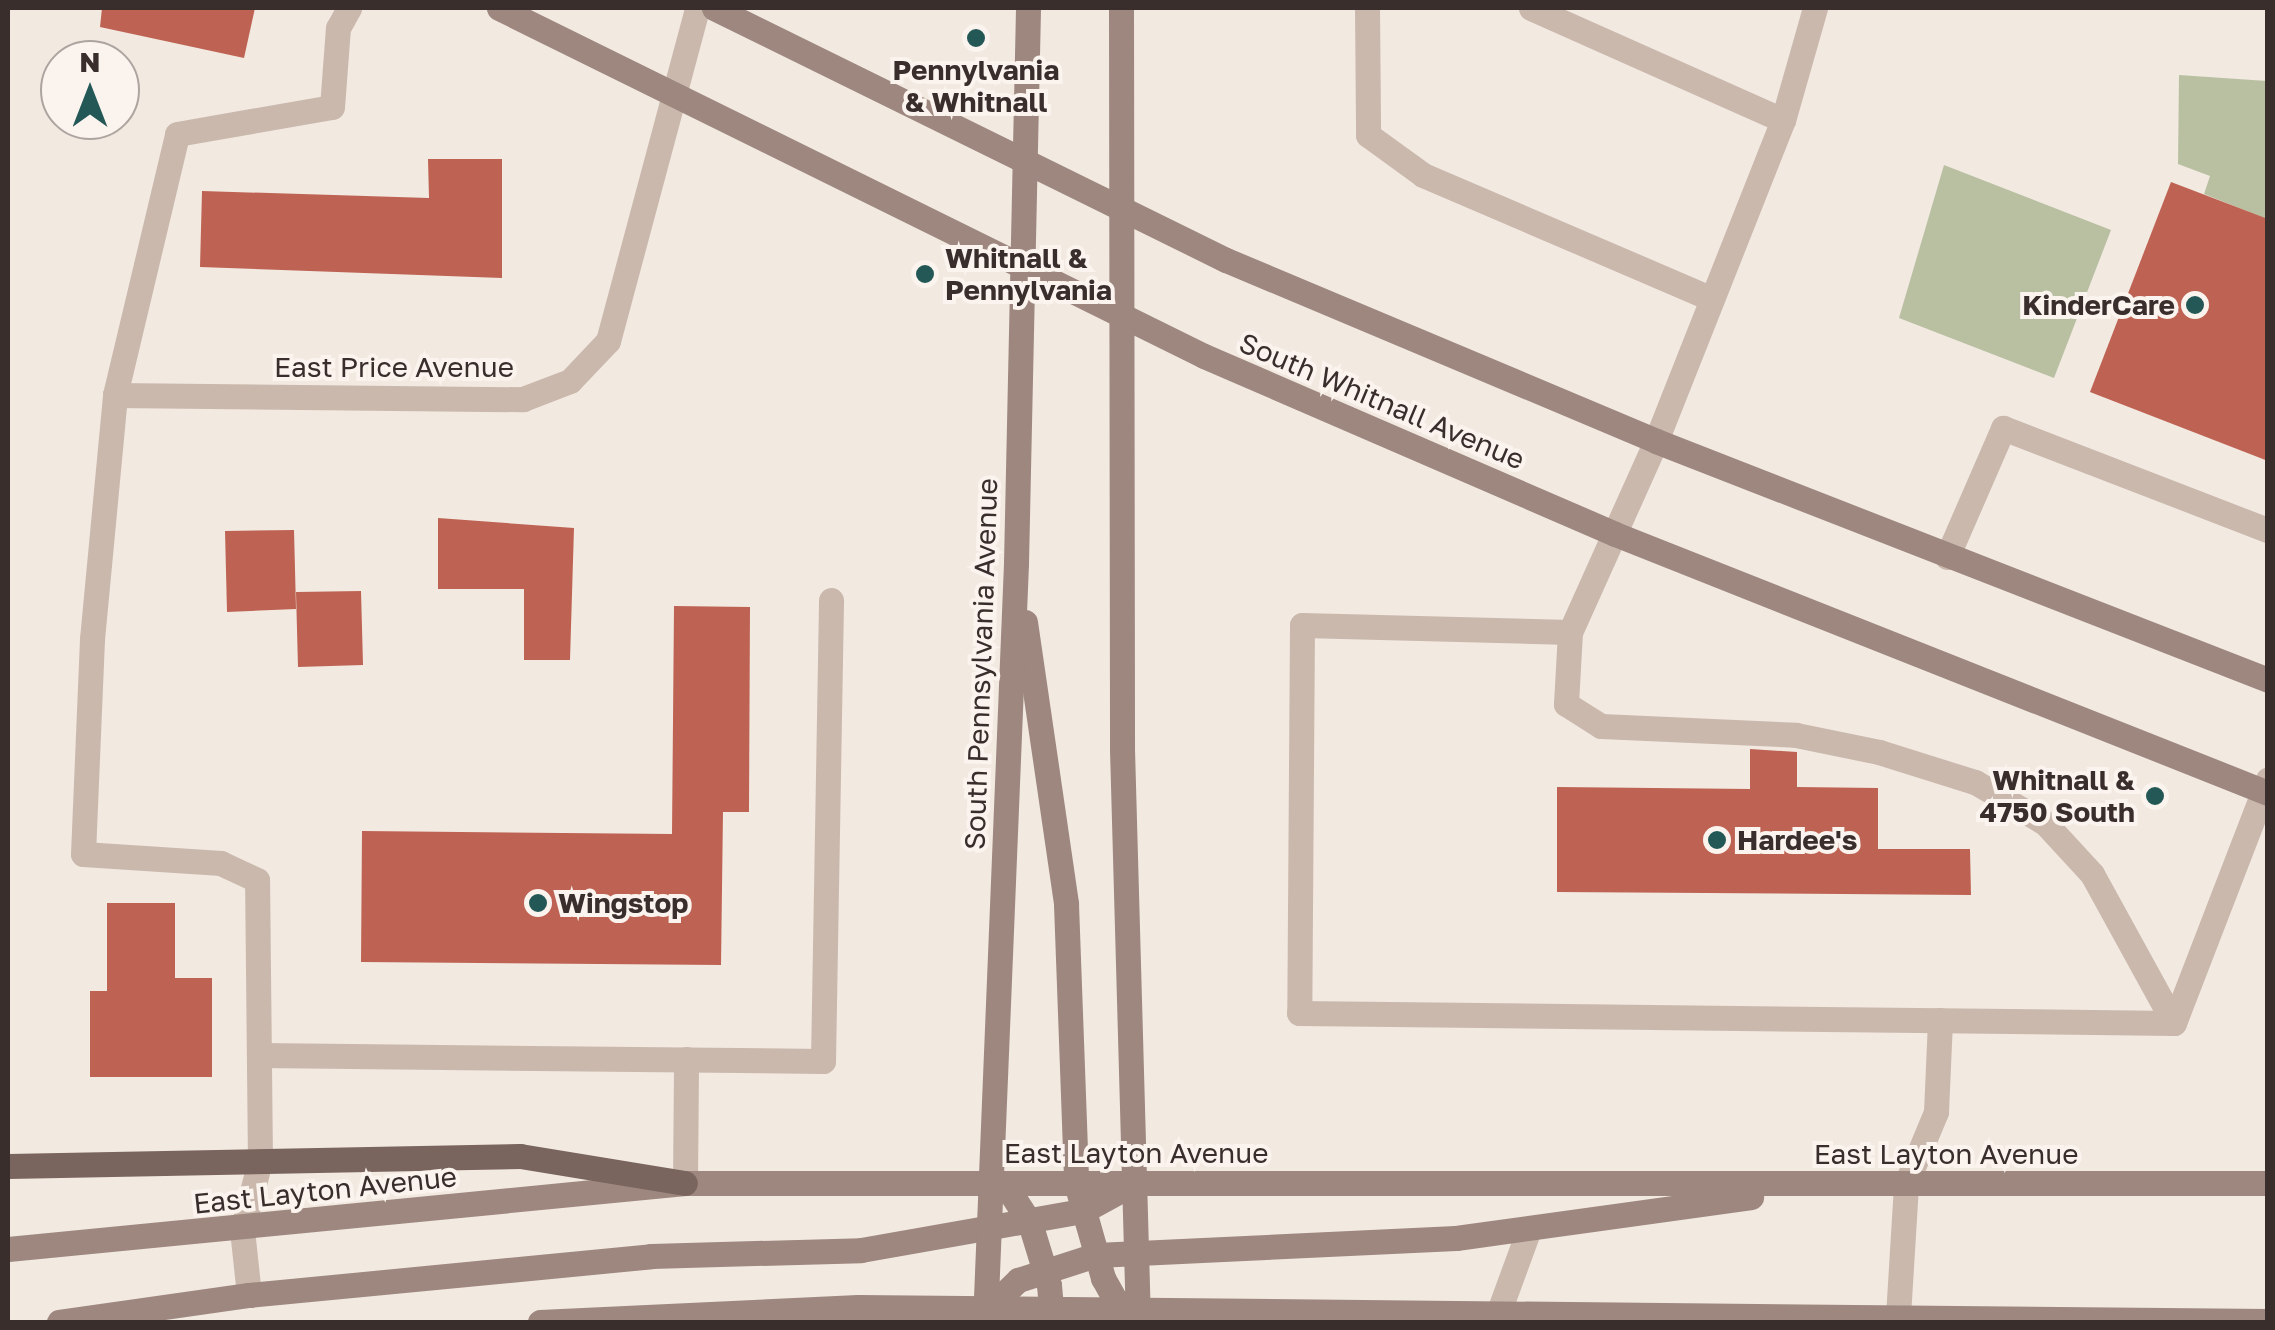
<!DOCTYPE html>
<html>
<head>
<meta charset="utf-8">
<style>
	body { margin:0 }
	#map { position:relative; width:2275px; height:1330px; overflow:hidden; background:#f2e9e1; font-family:"Golos Text",sans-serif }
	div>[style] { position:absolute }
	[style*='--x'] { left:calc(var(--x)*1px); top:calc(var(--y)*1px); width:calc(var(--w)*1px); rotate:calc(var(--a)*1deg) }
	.green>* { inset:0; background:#b9c0a2 }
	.building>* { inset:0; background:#be6353 }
	.lane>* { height:25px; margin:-12.5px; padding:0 12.5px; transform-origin:12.5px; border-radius:12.5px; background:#cab8ad }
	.street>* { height:25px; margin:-12.5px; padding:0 12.5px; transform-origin:12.5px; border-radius:12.5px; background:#cab8ad }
	.secondary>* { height:25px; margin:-12.5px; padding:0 12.5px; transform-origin:12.5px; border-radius:12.5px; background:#9d877f }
	.primary>* { height:25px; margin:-12.5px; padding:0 12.5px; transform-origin:12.5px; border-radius:12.5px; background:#79645e }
	.dots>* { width:28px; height:28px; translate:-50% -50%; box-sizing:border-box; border:5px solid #faf3ee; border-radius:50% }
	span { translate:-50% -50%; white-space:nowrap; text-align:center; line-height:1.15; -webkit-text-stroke:8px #faf3ee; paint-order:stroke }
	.poi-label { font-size:28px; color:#392e2b; font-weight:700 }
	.left { translate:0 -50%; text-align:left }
	.right { translate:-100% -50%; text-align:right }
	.street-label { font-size:28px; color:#392e2b }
	.frame { position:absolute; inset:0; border:10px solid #392e2b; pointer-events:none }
	.north { position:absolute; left:40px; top:40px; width:100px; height:100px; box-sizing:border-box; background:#faf3ee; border:2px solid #ada4a0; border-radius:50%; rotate:0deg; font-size:28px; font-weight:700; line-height:40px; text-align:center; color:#392e2b }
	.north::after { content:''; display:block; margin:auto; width:35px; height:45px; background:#235856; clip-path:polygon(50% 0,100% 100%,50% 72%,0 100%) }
</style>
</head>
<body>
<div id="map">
	<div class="green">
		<div style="clip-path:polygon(2179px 75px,2267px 81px,2267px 219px,2204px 194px,2210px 176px,2178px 164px)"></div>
		<div style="clip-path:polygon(1944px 165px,2111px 230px,2054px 378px,1899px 318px)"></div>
	</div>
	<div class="building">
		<div style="clip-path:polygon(102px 8px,255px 8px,244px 58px,100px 27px)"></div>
		<div style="clip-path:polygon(428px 159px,502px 159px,502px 278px,200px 267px,202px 191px,429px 198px)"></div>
		<div style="clip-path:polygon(2171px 182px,2268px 219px,2268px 461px,2090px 392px)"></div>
		<div style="clip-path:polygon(438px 518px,574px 528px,570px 660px,524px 660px,524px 589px,438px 589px)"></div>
		<div style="clip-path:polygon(294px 530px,296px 609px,227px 612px,225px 531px)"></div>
		<div style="clip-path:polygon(361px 591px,363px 665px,298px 667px,296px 592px)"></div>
		<div style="clip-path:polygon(674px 606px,750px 607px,749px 812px,723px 812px,721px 965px,361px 962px,362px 831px,672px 834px)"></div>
		<div style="clip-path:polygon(1750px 749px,1797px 752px,1797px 787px,1878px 788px,1878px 849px,1970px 849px,1971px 895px,1557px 892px,1557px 787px,1750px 789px)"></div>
		<div style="clip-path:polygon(107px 903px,175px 903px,175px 978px,212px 978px,212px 1077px,90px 1077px,90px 991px,107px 991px)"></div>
	</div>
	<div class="lane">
		<div style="--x:1367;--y:8;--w:127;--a:89.5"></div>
		<div style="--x:1368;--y:135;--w:68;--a:36"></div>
		<div style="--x:1423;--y:175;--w:312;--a:23.2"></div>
		<div style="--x:1531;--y:8;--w:276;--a:24"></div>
		<div style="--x:1815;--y:8;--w:116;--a:105.9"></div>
		<div style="--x:1783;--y:120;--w:345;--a:111.6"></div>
		<div style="--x:1656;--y:441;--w:209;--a:114.2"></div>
		<div style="--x:1570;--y:632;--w:268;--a:-178.5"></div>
		<div style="--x:1302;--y:625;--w:388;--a:90.4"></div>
		<div style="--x:1299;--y:1013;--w:875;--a:0.65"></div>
		<div style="--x:2174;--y:1023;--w:261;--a:-68.9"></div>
		<div style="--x:1947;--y:557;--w:141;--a:-66.5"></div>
		<div style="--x:2003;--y:428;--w:284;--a:21.1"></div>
		<div style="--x:1570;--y:632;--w:72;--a:93.2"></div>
		<div style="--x:1566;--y:704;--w:41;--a:32.2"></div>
		<div style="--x:1601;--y:726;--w:195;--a:2.6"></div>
		<div style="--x:1796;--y:735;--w:85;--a:11.6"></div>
		<div style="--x:1879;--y:752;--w:101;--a:17.4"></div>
		<div style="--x:1975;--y:782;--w:81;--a:30.4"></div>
		<div style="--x:2045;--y:823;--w:69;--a:47.3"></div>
		<div style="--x:2092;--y:874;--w:170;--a:61.2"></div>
		<div style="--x:259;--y:1055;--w:564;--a:0.61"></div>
		<div style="--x:823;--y:1061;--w:461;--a:-89"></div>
		<div style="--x:685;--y:1183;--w:124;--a:-89.5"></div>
		<div style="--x:249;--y:1295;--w:65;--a:-96.1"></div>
		<div style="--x:242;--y:1230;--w:71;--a:-75.4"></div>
		<div style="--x:260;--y:1161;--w:281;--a:-90.6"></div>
		<div style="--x:257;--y:880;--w:40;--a:-155"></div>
		<div style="--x:221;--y:863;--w:138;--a:-176.3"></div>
		<div style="--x:83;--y:854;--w:215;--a:-87.6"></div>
		<div style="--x:92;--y:639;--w:245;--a:-84.6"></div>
		<div style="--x:115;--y:395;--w:268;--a:-76.6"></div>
		<div style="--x:177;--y:134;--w:157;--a:-9.9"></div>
		<div style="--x:332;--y:107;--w:79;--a:-85.7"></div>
		<div style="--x:338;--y:28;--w:23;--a:-61"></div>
		<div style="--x:1898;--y:1316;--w:132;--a:-86.5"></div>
		<div style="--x:1906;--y:1184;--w:78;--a:-67.4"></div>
		<div style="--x:1936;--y:1112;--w:92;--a:-87.5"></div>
		<div style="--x:1495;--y:1322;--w:99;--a:-69.9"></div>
	</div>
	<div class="street">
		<div style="--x:115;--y:395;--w:408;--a:0.6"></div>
		<div style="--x:523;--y:399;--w:50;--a:-21"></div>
		<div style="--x:570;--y:381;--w:55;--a:-46.5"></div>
		<div style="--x:608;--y:341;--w:345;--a:-75"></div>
	</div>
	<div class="secondary">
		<div style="--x:499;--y:8;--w:786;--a:26.27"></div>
		<div style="--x:1204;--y:356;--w:448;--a:23.4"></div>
		<div style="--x:1615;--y:534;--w:702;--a:21.63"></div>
		<div style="--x:714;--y:8;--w:571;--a:26.21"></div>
		<div style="--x:1226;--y:260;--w:467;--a:22.8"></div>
		<div style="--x:1656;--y:441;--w:657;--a:21.33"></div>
		<div style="--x:1121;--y:8;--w:741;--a:89.92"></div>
		<div style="--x:1122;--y:749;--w:573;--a:88.4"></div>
		<div style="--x:1025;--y:622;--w:285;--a:81.7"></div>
		<div style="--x:1066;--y:904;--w:279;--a:87.9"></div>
		<div style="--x:1076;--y:1183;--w:99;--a:74.1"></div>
		<div style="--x:1103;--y:1278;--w:25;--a:61"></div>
		<div style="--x:1115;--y:1300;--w:27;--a:31"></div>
		<div style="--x:992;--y:1183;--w:20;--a:27"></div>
		<div style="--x:1010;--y:1192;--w:37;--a:57"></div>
		<div style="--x:1030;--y:1223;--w:65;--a:73"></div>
		<div style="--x:1049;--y:1285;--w:37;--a:85"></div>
		<div style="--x:8;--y:1249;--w:680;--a:-5.57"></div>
		<div style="--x:685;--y:1183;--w:1583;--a:0"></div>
		<div style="--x:986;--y:1311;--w:45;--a:-44.1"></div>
		<div style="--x:1018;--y:1280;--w:82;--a:-17.8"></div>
		<div style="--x:1096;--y:1255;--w:360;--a:-2.7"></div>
		<div style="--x:1456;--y:1238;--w:298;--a:-7.9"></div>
		<div style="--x:59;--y:1322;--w:192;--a:-8.1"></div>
		<div style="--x:249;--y:1295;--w:404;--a:-5.5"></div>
		<div style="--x:651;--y:1256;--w:210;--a:-1.6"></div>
		<div style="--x:861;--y:1250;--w:225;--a:-10"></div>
		<div style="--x:1083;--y:1211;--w:60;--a:-28.7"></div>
		<div style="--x:540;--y:1322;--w:318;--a:-2.7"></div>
		<div style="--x:858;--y:1307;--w:1410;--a:0.57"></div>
		<div style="--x:985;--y:1322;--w:760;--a:-87.66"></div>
		<div style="--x:1016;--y:563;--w:555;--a:-88.76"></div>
	</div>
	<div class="primary">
		<div style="--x:8;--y:1166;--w:512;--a:-1.12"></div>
		<div style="--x:520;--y:1156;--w:167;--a:9.3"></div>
	</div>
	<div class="dots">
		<div style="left:976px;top:38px;background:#235856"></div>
		<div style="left:925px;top:274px;background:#235856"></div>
		<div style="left:2195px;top:305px;background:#235856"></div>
		<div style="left:2155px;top:796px;background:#235856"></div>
		<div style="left:1717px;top:840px;background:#235856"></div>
		<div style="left:538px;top:903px;background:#235856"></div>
	</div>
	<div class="poi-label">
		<span style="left:976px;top:86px">Pennylvania<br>&amp; Whitnall</span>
		<span class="left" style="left:945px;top:274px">Whitnall &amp;<br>Pennylvania</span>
		<span class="right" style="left:2175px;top:305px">KinderCare</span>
		<span class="right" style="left:2135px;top:796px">Whitnall &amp;<br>4750 South</span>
		<span class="left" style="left:1737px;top:840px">Hardee's</span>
		<span class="left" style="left:558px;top:903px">Wingstop</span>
	</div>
	<div class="street-label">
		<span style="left:394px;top:367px">East Price Avenue</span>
		<span style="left:1382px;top:401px;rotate:23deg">South Whitnall Avenue</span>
		<span style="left:981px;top:664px;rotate:-88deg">South Pennsylvania Avenue</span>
		<span style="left:1136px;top:1153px">East Layton Avenue</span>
		<span style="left:1946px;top:1154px">East Layton Avenue</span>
		<span style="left:325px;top:1190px;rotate:-6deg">East Layton Avenue</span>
	</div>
	<div class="frame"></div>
	<div class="north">N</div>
</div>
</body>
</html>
